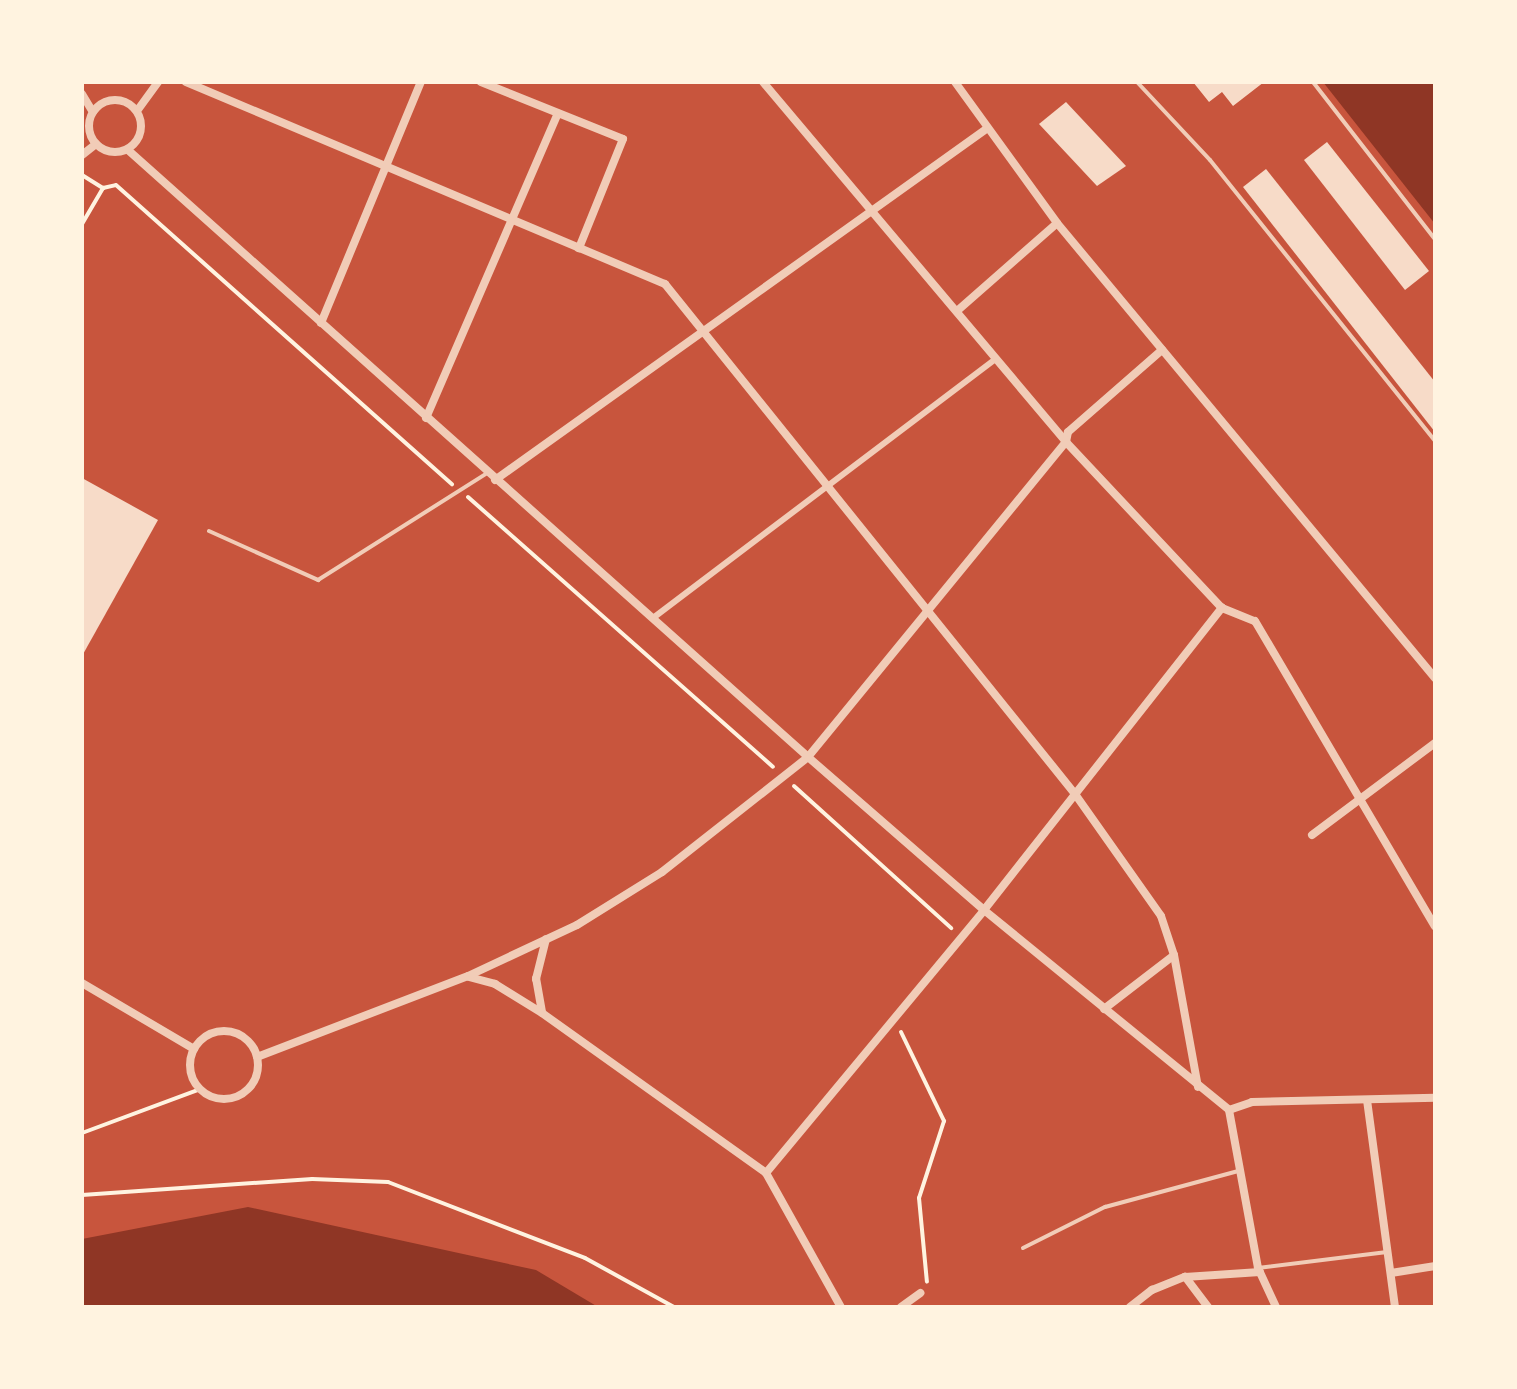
<!DOCTYPE html>
<html>
<head>
<meta charset="utf-8">
<style>
	body { margin:0 }
	#map { position:relative; width:1517px; height:1389px; overflow:hidden; background:#c8553d; font-family:"Fira Sans Condensed",sans-serif }
	div>[style] { position:absolute }
	[style*='--x'] { left:calc(var(--x)*1px); top:calc(var(--y)*1px); width:calc(var(--w)*1px); rotate:calc(var(--a)*1deg) }
	.water>* { inset:0; background:#8f3625 }
	.building>* { inset:0; background:#f7dbc8 }
	.path>* { height:4px; margin:-2px; padding:0 2px; transform-origin:2px; border-radius:2px; background:#fff3e0 }
	.service>* { height:4px; margin:-2px; padding:0 2px; transform-origin:2px; border-radius:2px; background:#f1ccb7 }
	.pedestrian>* { height:6px; margin:-3px; padding:0 3px; transform-origin:3px; border-radius:3px; background:#f1ccb7 }
	.minor>* { height:8px; margin:-4px; padding:0 4px; transform-origin:4px; border-radius:4px; background:#f1ccb7 }
	.minor>.ring { margin:-4px; padding:0; box-sizing:content-box; background:none; border:8px solid #f1ccb7; border-radius:50% }
	span { translate:-50% -50%; white-space:nowrap; text-align:center; line-height:1.15; -webkit-text-stroke:8px #fff3e0; paint-order:stroke }
	.frame { position:absolute; inset:0; border:84px solid #fff3e0; pointer-events:none }
</style>
</head>
<body>
<div id="map">
	<div class="water">
		<div style="clip-path:polygon(1323px 82px,1435px 82px,1435px 224px)"></div>
		<div style="clip-path:polygon(248px 1207px,536px 1270px,598px 1307px,82px 1307px,82px 1239px)"></div>
	</div>
	<div class="building">
		<div style="clip-path:polygon(1193px 82px,1264px 82px,1233px 106px,1222px 92px,1209px 102px)"></div>
		<div style="clip-path:polygon(1066px 102px,1126px 166px,1097px 186px,1039px 124px)"></div>
		<div style="clip-path:polygon(1327px 142px,1429px 271px,1405px 290px,1304px 160px)"></div>
		<div style="clip-path:polygon(1266px 169px,1435px 382px,1435px 432px,1243px 187px)"></div>
		<div style="clip-path:polygon(82px 478px,158px 520px,82px 656px)"></div>
	</div>
	<div class="path">
		<div style="--x:82;--y:175;--w:25;--a:32"></div>
		<div style="--x:82;--y:224;--w:42;--a:-59.7"></div>
		<div style="--x:103;--y:188;--w:13;--a:-13"></div>
		<div style="--x:116;--y:185;--w:450;--a:41.7"></div>
		<div style="--x:468;--y:497;--w:407;--a:41.5"></div>
		<div style="--x:794;--y:786;--w:212;--a:42.1"></div>
		<div style="--x:901;--y:1032;--w:99;--a:64.2"></div>
		<div style="--x:944;--y:1121;--w:81;--a:108"></div>
		<div style="--x:919;--y:1198;--w:84;--a:84.6"></div>
		<div style="--x:82;--y:1133;--w:126;--a:-20.4"></div>
		<div style="--x:82;--y:1195;--w:231;--a:-4"></div>
		<div style="--x:312;--y:1179;--w:76;--a:2.3"></div>
		<div style="--x:388;--y:1182;--w:211;--a:21.1"></div>
		<div style="--x:585;--y:1258;--w:102;--a:28.8"></div>
	</div>
	<div class="service">
		<div style="--x:1137;--y:82;--w:107;--a:46.9"></div>
		<div style="--x:1210;--y:160;--w:360;--a:51.3"></div>
		<div style="--x:1313;--y:82;--w:199;--a:52.2"></div>
		<div style="--x:209;--y:531;--w:120;--a:24.2"></div>
		<div style="--x:318;--y:580;--w:200;--a:-32.3"></div>
		<div style="--x:1023;--y:1248;--w:92;--a:-26.6"></div>
		<div style="--x:1105;--y:1207;--w:138;--a:-15.1"></div>
		<div style="--x:1258;--y:1268;--w:130;--a:-7.1"></div>
	</div>
	<div class="pedestrian">
		<div style="--x:653;--y:618;--w:428;--a:-37.1"></div>
	</div>
	<div class="minor">
		<div style="--x:186;--y:82;--w:520;--a:22.87"></div>
		<div style="--x:665;--y:284;--w:654;--a:51.2"></div>
		<div style="--x:1075;--y:794;--w:149;--a:54.8"></div>
		<div style="--x:1161;--y:916;--w:41;--a:71.6"></div>
		<div style="--x:1174;--y:955;--w:134;--a:79.7"></div>
		<div style="--x:481;--y:82;--w:153;--a:21.9"></div>
		<div style="--x:623;--y:139;--w:118;--a:112"></div>
		<div style="--x:763;--y:82;--w:471;--a:49.9"></div>
		<div style="--x:1066;--y:442;--w:228;--a:46.8"></div>
		<div style="--x:1222;--y:608;--w:35;--a:22"></div>
		<div style="--x:1255;--y:621;--w:354;--a:59.5"></div>
		<div style="--x:955;--y:82;--w:174;--a:54.1"></div>
		<div style="--x:1057;--y:223;--w:592;--a:50.28"></div>
		<div style="--x:82;--y:94;--w:21;--a:59"></div>
		<div class="ring" style="left:89px;top:100px;width:44px;height:44px"></div>
		<div style="--x:137;--y:111;--w:36;--a:-54"></div>
		<div style="--x:128;--y:150;--w:912;--a:41.75"></div>
		<div style="--x:808;--y:757;--w:233;--a:41"></div>
		<div style="--x:984;--y:910;--w:316;--a:39.2"></div>
		<div style="--x:82;--y:155;--w:18;--a:-38"></div>
		<div style="--x:957;--y:311;--w:133;--a:-41.3"></div>
		<div style="--x:321;--y:323;--w:261;--a:-67.5"></div>
		<div style="--x:426;--y:418;--w:332;--a:-66.6"></div>
		<div style="--x:495;--y:480;--w:602;--a:-35.54"></div>
		<div style="--x:1312;--y:835;--w:154;--a:-36.8"></div>
		<div style="--x:469;--y:977;--w:27;--a:15"></div>
		<div style="--x:495;--y:984;--w:55;--a:31.7"></div>
		<div style="--x:542;--y:1013;--w:275;--a:35.5"></div>
		<div style="--x:766;--y:1173;--w:154;--a:60.8"></div>
		<div style="--x:82;--y:983;--w:130;--a:30.5"></div>
		<div style="--x:1104;--y:1009;--w:88;--a:-37.6"></div>
		<div style="--x:542;--y:1012;--w:34;--a:-100"></div>
		<div style="--x:536;--y:979;--w:41;--a:-76"></div>
		<div class="ring" style="left:190px;top:1031px;width:60px;height:60px"></div>
		<div style="--x:257;--y:1057;--w:226;--a:-21"></div>
		<div style="--x:468;--y:976;--w:120;--a:-25.1"></div>
		<div style="--x:577;--y:925;--w:100;--a:-31.9"></div>
		<div style="--x:662;--y:872;--w:186;--a:-38.2"></div>
		<div style="--x:808;--y:757;--w:407;--a:-50.7"></div>
		<div style="--x:1066;--y:442;--w:10;--a:-79"></div>
		<div style="--x:1068;--y:432;--w:125;--a:-41.1"></div>
		<div style="--x:1367;--y:1100;--w:209;--a:82.3"></div>
		<div style="--x:1229;--y:1110;--w:24;--a:-19"></div>
		<div style="--x:1252;--y:1102;--w:183;--a:-1.3"></div>
		<div style="--x:1229;--y:1110;--w:161;--a:79.6"></div>
		<div style="--x:1258;--y:1268;--w:43;--a:65.2"></div>
		<div style="--x:766;--y:1173;--w:342;--a:-50.3"></div>
		<div style="--x:984;--y:910;--w:385;--a:-51.8"></div>
		<div style="--x:1391;--y:1273;--w:45;--a:-9"></div>
		<div style="--x:901;--y:1307;--w:24;--a:-36"></div>
		<div style="--x:1130;--y:1307;--w:28;--a:-38"></div>
		<div style="--x:1152;--y:1290;--w:35;--a:-22"></div>
		<div style="--x:1208;--y:1307;--w:38;--a:-127"></div>
		<div style="--x:1185;--y:1277;--w:75;--a:-3.8"></div>
	</div>
	<div class="frame"></div>
</div>
</body>
</html>
